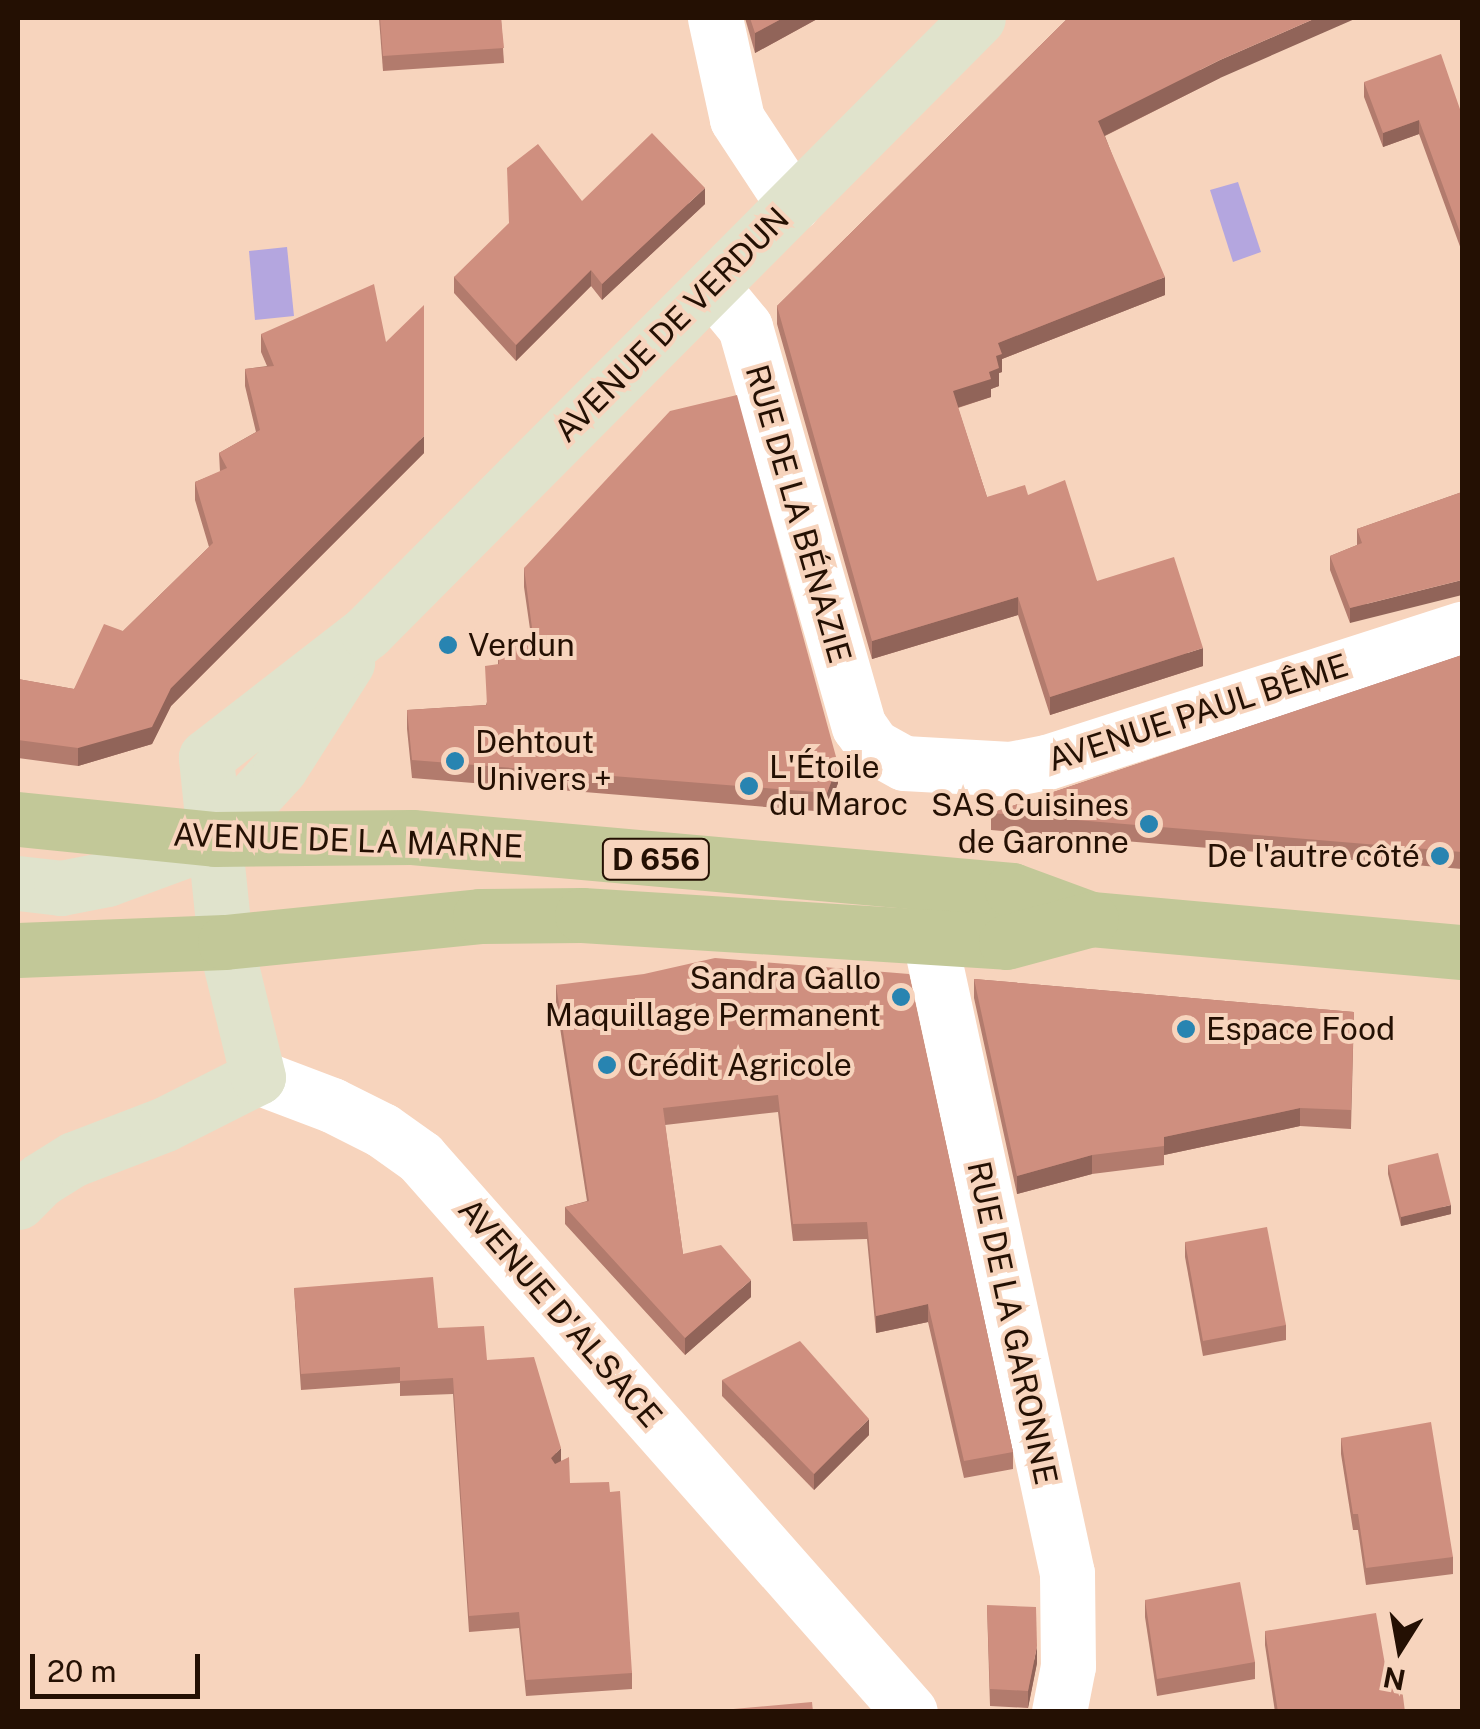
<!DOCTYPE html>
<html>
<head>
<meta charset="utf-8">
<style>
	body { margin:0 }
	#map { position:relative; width:1480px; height:1729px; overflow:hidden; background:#f7d4bd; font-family:"Public Sans",sans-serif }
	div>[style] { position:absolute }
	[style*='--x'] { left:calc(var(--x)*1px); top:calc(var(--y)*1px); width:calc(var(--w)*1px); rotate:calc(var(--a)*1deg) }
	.water>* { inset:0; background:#b4a6df }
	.street>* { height:55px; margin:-27.5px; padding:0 27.5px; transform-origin:27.5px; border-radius:27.5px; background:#fff }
	.secondary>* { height:55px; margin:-27.5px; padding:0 27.5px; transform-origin:27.5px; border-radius:27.5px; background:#e0e3cc }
	.primary>* { height:55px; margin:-27.5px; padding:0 27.5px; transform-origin:27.5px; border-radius:27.5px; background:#c2c898 }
	.wall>* { inset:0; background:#b27b6d }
	.shaded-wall>* { inset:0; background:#916459 }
	.building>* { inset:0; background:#cf8f7f }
	.dots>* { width:28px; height:28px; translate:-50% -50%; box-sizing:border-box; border:5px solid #f7d4bd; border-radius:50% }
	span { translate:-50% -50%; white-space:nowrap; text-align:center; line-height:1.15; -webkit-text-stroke:8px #f7d4bd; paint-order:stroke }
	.shield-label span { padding:2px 8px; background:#f7d4bd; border:2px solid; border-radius:8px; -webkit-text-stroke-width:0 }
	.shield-label { font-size:30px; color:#241003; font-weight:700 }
	.street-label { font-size:32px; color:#241003 }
	.poi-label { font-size:32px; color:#241003 }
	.left { translate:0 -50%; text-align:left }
	.right { translate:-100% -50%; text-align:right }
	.frame { position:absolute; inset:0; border:20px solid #241003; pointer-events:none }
	.north { position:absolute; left:1350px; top:1599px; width:100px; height:100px; -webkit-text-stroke:8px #f7d4bd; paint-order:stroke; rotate:191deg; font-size:28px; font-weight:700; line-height:40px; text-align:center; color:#241003 }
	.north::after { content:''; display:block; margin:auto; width:35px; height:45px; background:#241003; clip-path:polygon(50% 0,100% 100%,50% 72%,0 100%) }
	.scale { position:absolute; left:30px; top:1654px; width:170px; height:45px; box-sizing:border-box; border:5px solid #241003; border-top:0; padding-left:12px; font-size:30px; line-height:35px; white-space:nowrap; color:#241003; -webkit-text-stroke:8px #f7d4bd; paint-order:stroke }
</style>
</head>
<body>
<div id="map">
	<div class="water">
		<div style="clip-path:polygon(1238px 182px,1261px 252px,1233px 262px,1210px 190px)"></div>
		<div style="clip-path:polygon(287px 247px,294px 316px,255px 320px,249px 251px)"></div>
	</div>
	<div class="street">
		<div style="--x:715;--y:18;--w:103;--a:77.7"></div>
		<div style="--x:737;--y:119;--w:102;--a:56.6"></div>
		<div style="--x:712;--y:287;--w:52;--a:50.5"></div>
		<div style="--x:745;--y:327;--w:415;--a:74.1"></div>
		<div style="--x:859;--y:726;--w:24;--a:55"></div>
		<div style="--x:873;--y:746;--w:35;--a:29"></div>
		<div style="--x:904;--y:763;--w:106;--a:3.2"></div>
		<div style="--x:1010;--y:769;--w:38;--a:-11"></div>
		<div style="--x:1047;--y:762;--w:436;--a:-17.8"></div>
		<div style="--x:929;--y:936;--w:652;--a:77.78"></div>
		<div style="--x:1067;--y:1573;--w:93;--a:89.4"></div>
		<div style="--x:1068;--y:1666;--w:47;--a:101.1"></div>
		<div style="--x:258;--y:1077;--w:79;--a:20.7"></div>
		<div style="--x:332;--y:1105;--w:56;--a:26.6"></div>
		<div style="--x:382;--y:1130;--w:47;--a:35.4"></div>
		<div style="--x:420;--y:1157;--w:740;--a:48.56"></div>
	</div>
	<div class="secondary">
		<div style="--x:18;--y:883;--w:43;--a:6.6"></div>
		<div style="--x:61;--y:888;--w:47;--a:-11.1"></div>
		<div style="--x:107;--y:879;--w:115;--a:-20.3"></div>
		<div style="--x:215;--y:839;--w:96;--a:-47.5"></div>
		<div style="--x:280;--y:768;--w:125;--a:-57.5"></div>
		<div style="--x:18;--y:1202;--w:31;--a:-45"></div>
		<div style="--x:40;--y:1180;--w:40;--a:-32"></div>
		<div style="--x:74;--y:1159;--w:97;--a:-21"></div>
		<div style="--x:165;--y:1124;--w:104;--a:-26.8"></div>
		<div style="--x:258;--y:1077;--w:139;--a:-103.7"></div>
		<div style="--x:225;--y:942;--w:186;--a:-95.9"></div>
		<div style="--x:206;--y:757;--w:204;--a:-37.8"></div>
		<div style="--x:367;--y:632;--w:866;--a:-45.14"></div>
	</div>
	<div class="primary">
		<div style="--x:18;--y:819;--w:198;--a:5.8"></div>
		<div style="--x:215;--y:839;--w:197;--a:-0.6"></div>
		<div style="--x:412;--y:837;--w:602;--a:5.05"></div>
		<div style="--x:1012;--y:890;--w:84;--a:20.2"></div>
		<div style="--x:1091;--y:919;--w:372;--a:5.1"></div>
		<div style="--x:18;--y:950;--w:207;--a:-2.2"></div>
		<div style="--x:225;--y:942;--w:256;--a:-5.8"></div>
		<div style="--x:480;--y:916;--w:102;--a:-0.6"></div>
		<div style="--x:582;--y:915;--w:425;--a:3.6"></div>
		<div style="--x:1006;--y:942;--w:88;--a:-15.1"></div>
	</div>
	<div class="wall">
		<div style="clip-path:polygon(379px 18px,501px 18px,504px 63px,383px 71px)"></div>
		<div style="clip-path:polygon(745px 18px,819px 18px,755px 53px)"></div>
		<div style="clip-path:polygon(1068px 18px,1220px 78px,1105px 136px,1165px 295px,1002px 359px,1002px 372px,999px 373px,999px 386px,991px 389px,991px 397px,958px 408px,987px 497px,1028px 495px,1097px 581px,1203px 666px,1050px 715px,1018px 615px,872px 659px,777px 324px,777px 306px)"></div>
		<div style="clip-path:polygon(1364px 82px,1462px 115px,1462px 252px,1419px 134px,1383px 147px,1364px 97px)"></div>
		<div style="clip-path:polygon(582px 201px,705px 204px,602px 300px,591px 286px,516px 361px,454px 293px,454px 277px)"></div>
		<div style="clip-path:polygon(261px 334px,386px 342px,424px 453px,171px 706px,152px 744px,78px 766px,18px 758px,18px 679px,74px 689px,123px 631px,209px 547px,195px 500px,195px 482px,220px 472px,219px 453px,256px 432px,245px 386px,245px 369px,267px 366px,261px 352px)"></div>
		<div style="clip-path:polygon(1462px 492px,1350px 623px,1330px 570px,1330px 556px,1357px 545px,1357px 529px)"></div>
		<div style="clip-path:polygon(524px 568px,838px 783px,827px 812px,412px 778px,407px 729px,407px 710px,486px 705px,498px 665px,498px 649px,532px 643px,524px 587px)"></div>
		<div style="clip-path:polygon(1462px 655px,1462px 869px,991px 830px,991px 813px)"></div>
		<div style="clip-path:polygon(909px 974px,1013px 1452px,1013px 1469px,964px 1478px,928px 1322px,876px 1333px,867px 1239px,793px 1241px,778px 1112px,665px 1125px,683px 1254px,751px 1297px,685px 1355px,565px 1224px,565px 1207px,587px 1201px,556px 1002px,556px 985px)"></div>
		<div style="clip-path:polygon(974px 979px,1354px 1012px,1351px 1129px,1300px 1126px,1164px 1155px,1164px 1165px,1092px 1174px,1017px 1194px,974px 998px)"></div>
		<div style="clip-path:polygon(1388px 1165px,1451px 1214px,1401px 1226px,1388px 1174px)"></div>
		<div style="clip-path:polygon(1185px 1242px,1286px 1325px,1286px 1340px,1203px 1356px,1185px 1257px)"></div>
		<div style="clip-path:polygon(294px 1288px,438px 1328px,487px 1360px,561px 1460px,632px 1673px,632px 1689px,526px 1696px,519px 1628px,469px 1632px,453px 1394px,400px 1396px,400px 1383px,301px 1390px)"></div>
		<div style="clip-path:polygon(722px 1380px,869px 1435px,814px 1490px,722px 1396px)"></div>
		<div style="clip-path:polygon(1341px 1438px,1453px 1557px,1453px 1574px,1366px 1585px,1358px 1530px,1353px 1530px,1341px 1454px)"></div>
		<div style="clip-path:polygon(1145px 1600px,1255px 1662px,1255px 1679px,1157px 1696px,1145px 1617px)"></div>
		<div style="clip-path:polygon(987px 1605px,1037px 1663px,1028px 1708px,990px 1706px)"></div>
		<div style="clip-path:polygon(1265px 1631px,1405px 1712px,1275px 1712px,1265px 1645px)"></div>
	</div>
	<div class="shaded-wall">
		<div style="clip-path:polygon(783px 18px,819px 18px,755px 53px,755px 33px)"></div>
		<div style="clip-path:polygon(1316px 18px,1357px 18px,1220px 78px,1098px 139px,1098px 121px,1220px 60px)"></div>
		<div style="clip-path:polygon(1419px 120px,1419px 134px,1383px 147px,1383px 133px)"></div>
		<div style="clip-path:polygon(705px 188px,705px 204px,602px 300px,602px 284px)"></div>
		<div style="clip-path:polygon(591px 270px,591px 286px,516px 361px,516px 345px)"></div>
		<div style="clip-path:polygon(1165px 277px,1165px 295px,1002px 359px,1002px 372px,999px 373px,999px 386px,991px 389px,991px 397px,953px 409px,953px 391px,989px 372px,996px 356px,998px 343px)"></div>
		<div style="clip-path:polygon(424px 436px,424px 453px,171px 706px,152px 744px,78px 766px,78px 748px,171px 688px)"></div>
		<div style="clip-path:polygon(1462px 580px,1462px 595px,1350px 623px,1350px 608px)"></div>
		<div style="clip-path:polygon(1018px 597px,1018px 615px,872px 659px,872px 641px)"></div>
		<div style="clip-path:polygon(1203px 648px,1203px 666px,1050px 715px,1050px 697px)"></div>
		<div style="clip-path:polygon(838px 764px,838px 783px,827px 812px,827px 793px)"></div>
		<div style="clip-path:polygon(1300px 1108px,1300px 1126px,1164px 1155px,1164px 1165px,1164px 1137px)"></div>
		<div style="clip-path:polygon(1092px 1155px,1092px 1174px,1017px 1194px,1017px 1176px)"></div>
		<div style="clip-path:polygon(1451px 1205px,1451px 1214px,1401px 1226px,1401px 1217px)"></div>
		<div style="clip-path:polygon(751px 1280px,751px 1297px,685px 1355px,685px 1338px)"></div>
		<div style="clip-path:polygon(928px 1304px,928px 1322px,876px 1333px,876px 1316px)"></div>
		<div style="clip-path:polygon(869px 1419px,869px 1435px,814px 1490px,814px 1474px)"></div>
		<div style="clip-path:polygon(561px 1448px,561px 1464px,551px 1474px,551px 1458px)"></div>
		<div style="clip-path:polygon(1037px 1646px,1037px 1663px,1028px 1708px,1028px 1691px)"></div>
	</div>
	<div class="building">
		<div style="clip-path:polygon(380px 18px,501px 18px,504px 48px,383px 56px)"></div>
		<div style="clip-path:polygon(750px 18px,783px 18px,755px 33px)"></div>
		<div style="clip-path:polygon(1068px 18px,1316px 18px,1220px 60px,1098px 121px,1165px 277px,998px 343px,1002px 354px,996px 356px,999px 368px,989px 372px,991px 379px,953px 391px,987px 497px,1025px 485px,1028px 495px,1065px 480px,1097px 581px,1174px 557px,1203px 648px,1050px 697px,1018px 597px,872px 641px,777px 306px)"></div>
		<div style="clip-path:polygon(1441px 54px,1462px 115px,1462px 238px,1419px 120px,1383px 133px,1364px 82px)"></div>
		<div style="clip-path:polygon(652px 133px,705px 188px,602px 284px,591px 270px,516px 345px,454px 277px,509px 223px,507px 168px,538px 144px,582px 201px)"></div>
		<div style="clip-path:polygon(374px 284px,386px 342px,424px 305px,424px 436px,171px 688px,152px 727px,78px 748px,18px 740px,18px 679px,74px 689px,104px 624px,123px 631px,213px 543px,195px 482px,227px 468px,219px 453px,260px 430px,245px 369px,274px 366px,261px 334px)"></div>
		<div style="clip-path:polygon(737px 395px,838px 764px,827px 793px,412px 760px,407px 710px,487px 705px,485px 666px,499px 664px,498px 649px,534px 643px,524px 568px,670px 411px)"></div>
		<div style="clip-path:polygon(1462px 492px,1462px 580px,1350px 608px,1330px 556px,1362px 543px,1357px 529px)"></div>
		<div style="clip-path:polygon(1462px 655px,1462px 852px,991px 813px)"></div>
		<div style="clip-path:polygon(715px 958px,909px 974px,1013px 1452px,964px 1461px,928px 1304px,876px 1316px,867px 1222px,793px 1224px,778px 1095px,663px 1108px,683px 1254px,721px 1245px,751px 1280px,685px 1338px,565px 1207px,589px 1201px,556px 985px,644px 974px)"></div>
		<div style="clip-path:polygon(974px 979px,1354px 1012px,1351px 1110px,1300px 1108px,1164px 1137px,1164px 1146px,1092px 1155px,1017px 1176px)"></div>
		<div style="clip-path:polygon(1438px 1153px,1451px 1205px,1401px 1217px,1388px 1165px)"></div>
		<div style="clip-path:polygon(1267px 1227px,1286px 1325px,1203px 1341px,1185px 1242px)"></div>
		<div style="clip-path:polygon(433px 1277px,438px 1328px,484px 1326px,487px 1360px,534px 1357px,561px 1448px,551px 1458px,555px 1464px,569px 1457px,570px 1483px,609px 1482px,610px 1492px,620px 1491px,632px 1673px,526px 1680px,519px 1612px,469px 1616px,453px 1378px,400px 1381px,400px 1367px,301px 1374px,294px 1288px)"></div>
		<div style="clip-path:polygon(800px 1341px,869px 1419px,814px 1474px,722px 1380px)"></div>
		<div style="clip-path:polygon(1431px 1422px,1453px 1557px,1366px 1568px,1358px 1514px,1353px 1514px,1341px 1438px)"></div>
		<div style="clip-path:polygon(1240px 1582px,1255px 1662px,1157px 1679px,1145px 1600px)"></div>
		<div style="clip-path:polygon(987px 1605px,1036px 1607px,1037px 1646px,1028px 1691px,990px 1689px)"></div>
		<div style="clip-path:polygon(1376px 1613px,1387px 1676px,1400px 1673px,1405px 1712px,1278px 1712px,1265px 1631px)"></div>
		<div style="clip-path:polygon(812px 1702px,813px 1712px,700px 1712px)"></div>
	</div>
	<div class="dots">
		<div style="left:448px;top:645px;background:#2884b1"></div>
		<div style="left:455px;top:761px;background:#2884b1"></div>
		<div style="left:749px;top:786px;background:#2884b1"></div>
		<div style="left:1149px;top:824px;background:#2884b1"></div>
		<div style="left:1440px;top:856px;background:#2884b1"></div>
		<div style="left:901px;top:997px;background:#2884b1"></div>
		<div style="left:1186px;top:1029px;background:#2884b1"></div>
		<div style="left:607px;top:1065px;background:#2884b1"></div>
	</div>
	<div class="shield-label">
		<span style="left:656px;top:859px">D 656</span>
	</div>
	<div class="street-label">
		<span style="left:672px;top:325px;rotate:-45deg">AVENUE DE VERDUN</span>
		<span style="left:798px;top:514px;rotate:74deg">RUE DE LA BÉNAZIE</span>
		<span style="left:1198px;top:713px;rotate:-18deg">AVENUE PAUL BÊME</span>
		<span style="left:348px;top:841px;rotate:2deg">AVENUE DE LA MARNE</span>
		<span style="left:560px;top:1313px;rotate:49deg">AVENUE D'ALSACE</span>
		<span style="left:1012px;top:1323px;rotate:78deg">RUE DE LA GARONNE</span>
	</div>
	<div class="poi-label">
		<span class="left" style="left:468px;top:645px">Verdun</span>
		<span class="left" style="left:475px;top:761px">Dehtout<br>Univers +</span>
		<span class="left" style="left:769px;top:786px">L'Étoile<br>du Maroc</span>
		<span class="right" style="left:1129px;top:824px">SAS Cuisines<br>de Garonne</span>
		<span class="right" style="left:1420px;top:856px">De l'autre côté</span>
		<span class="right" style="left:881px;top:997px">Sandra Gallo<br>Maquillage Permanent</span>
		<span class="left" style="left:1206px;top:1029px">Espace Food</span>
		<span class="left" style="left:627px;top:1065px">Crédit Agricole</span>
	</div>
	<div class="frame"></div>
	<div class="north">N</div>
	<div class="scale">20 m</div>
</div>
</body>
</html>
